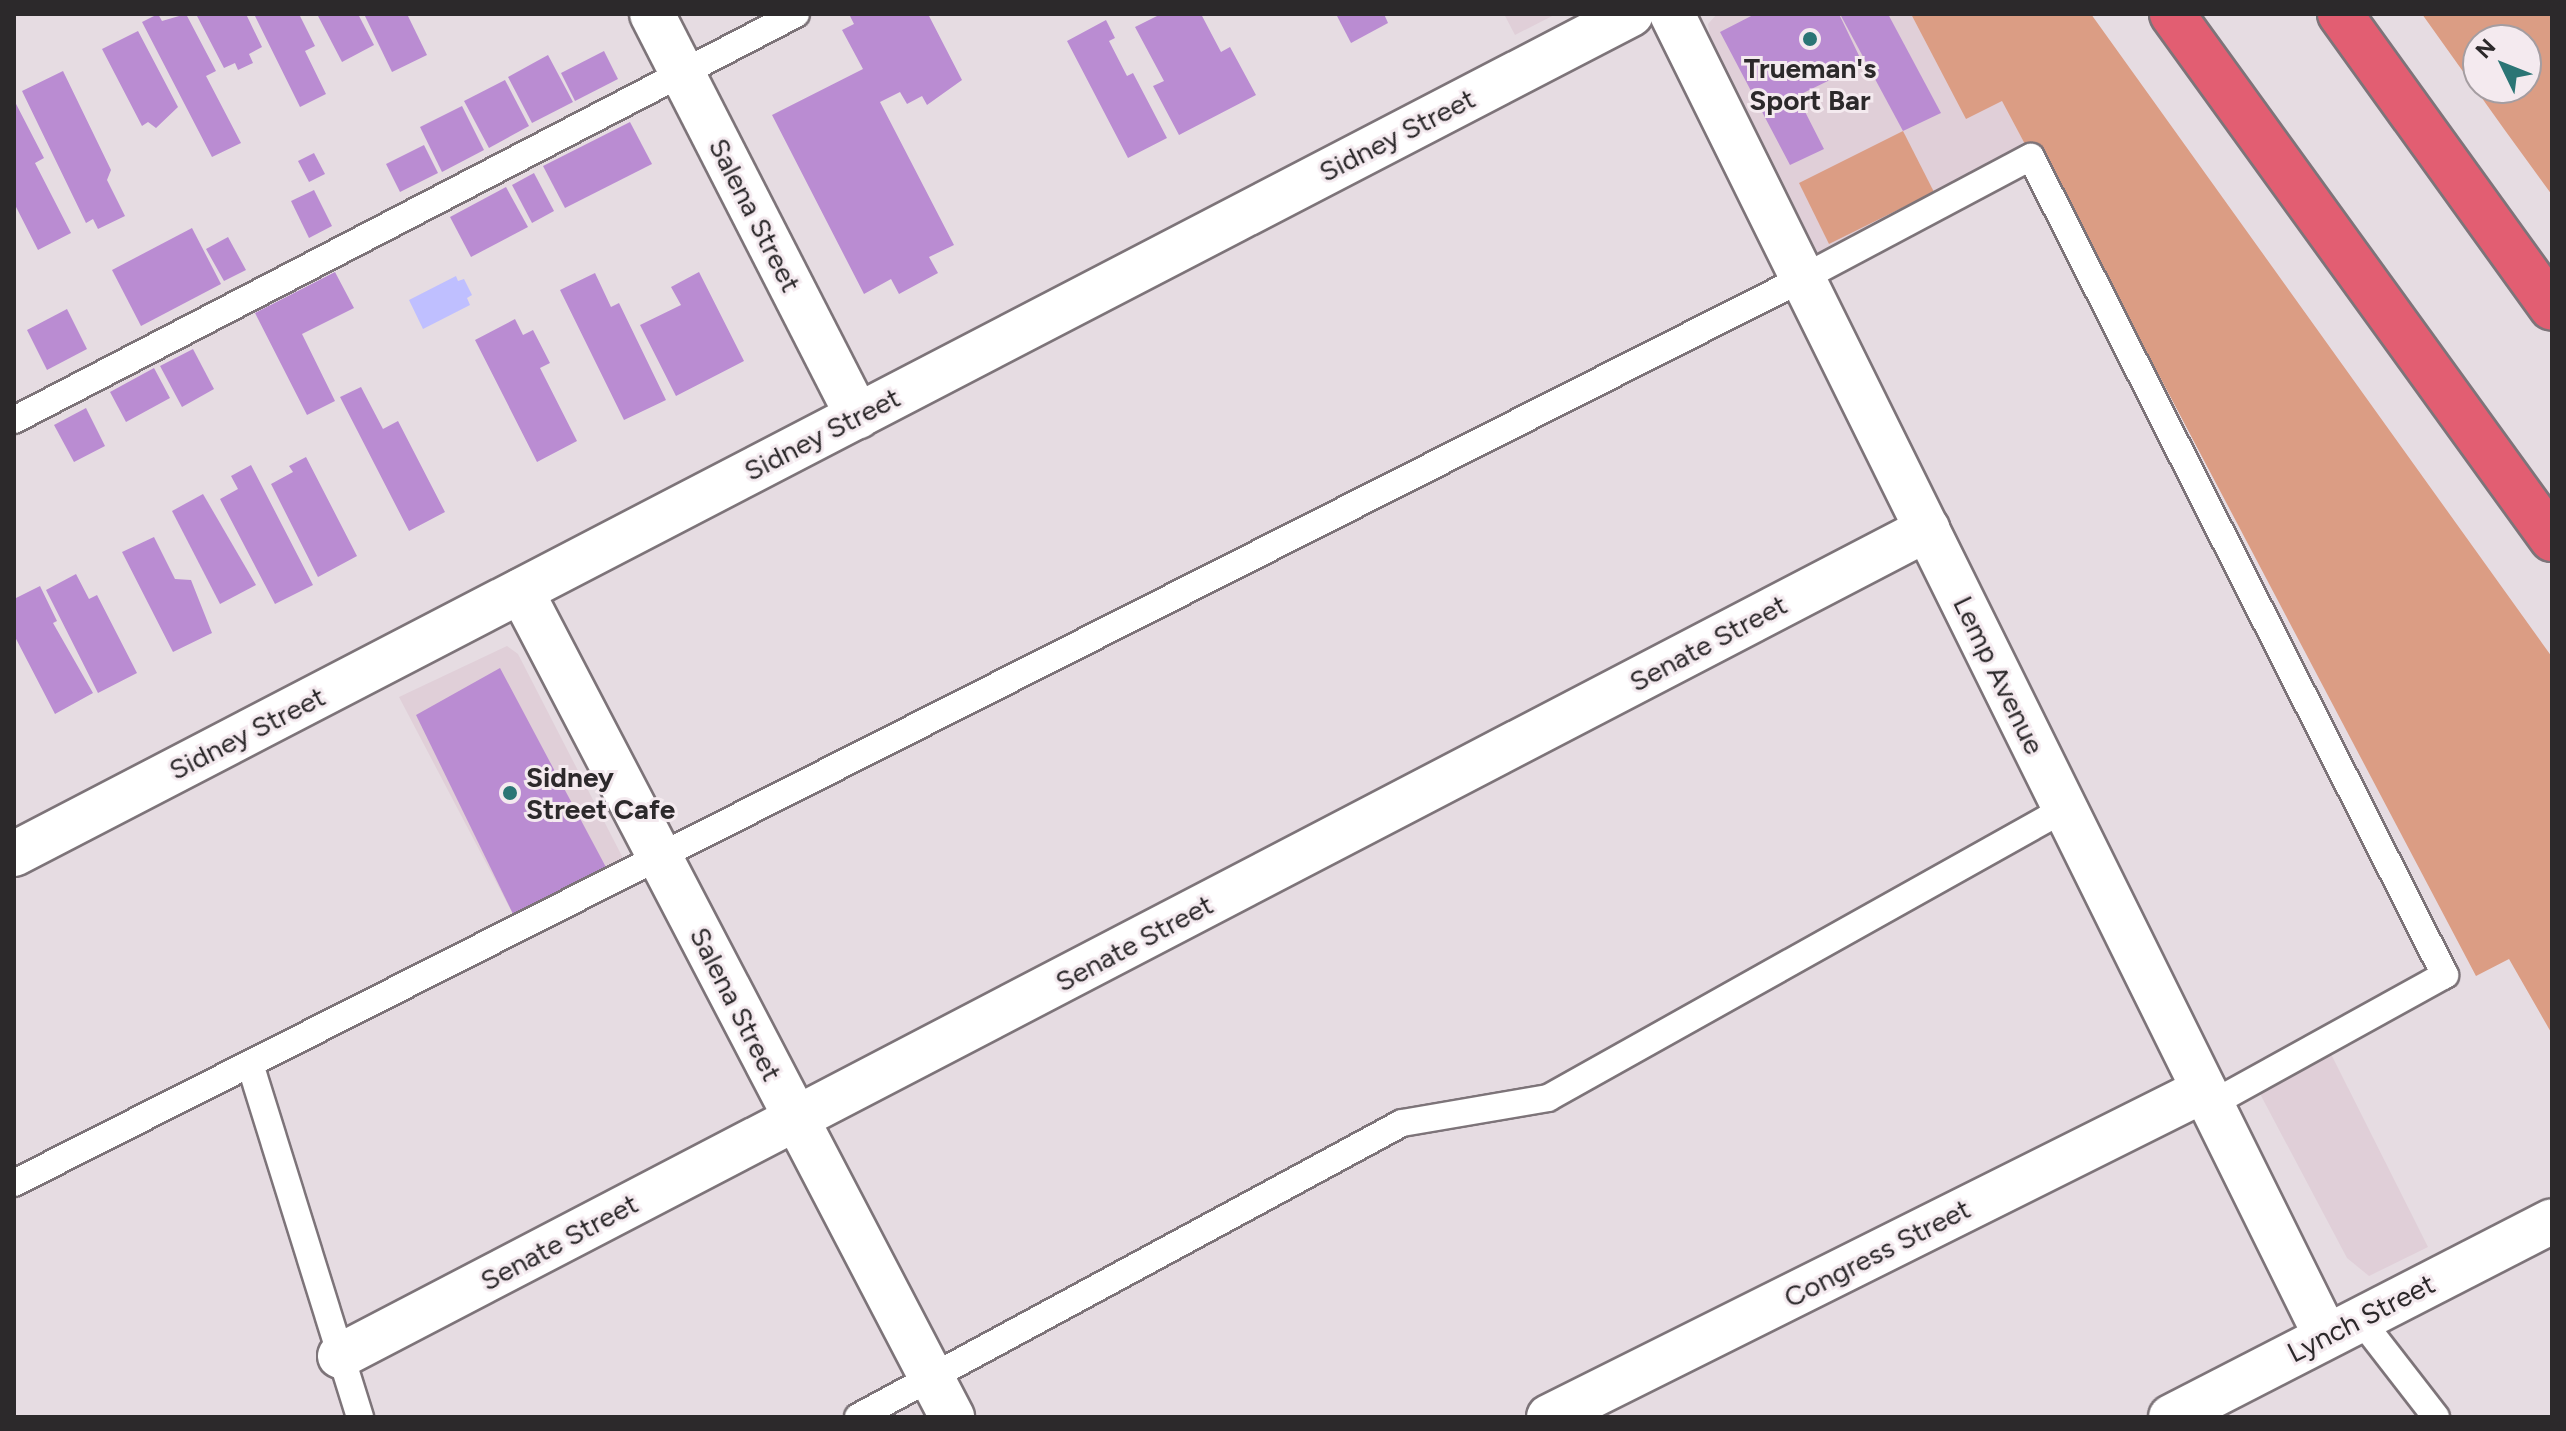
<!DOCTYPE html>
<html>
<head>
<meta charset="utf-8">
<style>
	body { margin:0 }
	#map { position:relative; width:2566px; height:1431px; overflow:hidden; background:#e6dce2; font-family:Figtree,sans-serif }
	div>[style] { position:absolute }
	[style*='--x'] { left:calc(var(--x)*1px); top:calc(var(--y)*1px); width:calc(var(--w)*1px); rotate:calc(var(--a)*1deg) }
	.built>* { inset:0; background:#e0cfd8 }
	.green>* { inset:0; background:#db9d84 }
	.water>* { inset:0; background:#bfbfff }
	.building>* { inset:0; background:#ba8cd2 }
	.roads { filter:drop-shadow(2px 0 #7d7479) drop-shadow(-2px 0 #7d7479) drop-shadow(0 2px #7d7479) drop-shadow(0 -2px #7d7479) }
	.service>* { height:26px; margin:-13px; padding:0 13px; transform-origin:13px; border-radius:13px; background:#fff }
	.minor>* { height:44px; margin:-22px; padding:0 22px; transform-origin:22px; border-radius:22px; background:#fff }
	.tertiary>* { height:44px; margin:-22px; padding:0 22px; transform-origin:22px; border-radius:22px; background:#fff }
	.motorway>* { height:44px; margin:-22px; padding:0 22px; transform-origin:22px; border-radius:22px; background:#e25e72 }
	.dots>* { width:22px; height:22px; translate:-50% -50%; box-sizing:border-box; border:4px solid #f4eaef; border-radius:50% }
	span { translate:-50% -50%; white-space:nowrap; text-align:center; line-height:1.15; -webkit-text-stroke:6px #f4eaef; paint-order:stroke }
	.poi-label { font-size:28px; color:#2c292b; font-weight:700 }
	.left { translate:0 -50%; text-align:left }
	.street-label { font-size:28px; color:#2c292b }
	.frame { position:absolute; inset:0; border:16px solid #2c292b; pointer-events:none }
	.north { position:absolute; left:2462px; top:24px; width:80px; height:80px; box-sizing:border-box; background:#f4eaef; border:2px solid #a49da1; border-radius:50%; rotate:313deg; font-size:22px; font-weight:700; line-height:32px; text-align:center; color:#2c292b }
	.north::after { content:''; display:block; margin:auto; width:28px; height:36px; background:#2b7575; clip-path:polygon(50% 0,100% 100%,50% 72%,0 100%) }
</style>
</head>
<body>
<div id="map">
	<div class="built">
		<div style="clip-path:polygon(1504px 14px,1556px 14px,1515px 35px)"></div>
		<div style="clip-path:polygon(1717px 14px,1911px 14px,1966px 118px,2002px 100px,2027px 148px,1818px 253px,1712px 49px,1708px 24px)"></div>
		<div style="clip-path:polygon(507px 646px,518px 654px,625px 862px,515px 918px,399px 697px)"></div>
		<div style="clip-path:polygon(2330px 1052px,2428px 1247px,2369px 1276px,2347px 1258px,2258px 1090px)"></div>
	</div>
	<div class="green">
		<div style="clip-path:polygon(1911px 14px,2091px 14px,2552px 657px,2552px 1034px,2509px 959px,2476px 976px,2037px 144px,2027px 148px,2002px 101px,1966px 119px)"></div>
		<div style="clip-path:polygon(evenodd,2422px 14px,2552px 14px,2552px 195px,2504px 129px,2422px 14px,2478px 40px,2526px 40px,2526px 88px,2478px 88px,2478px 40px)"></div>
		<div style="clip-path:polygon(1903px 131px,1934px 192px,1829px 244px,1799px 183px)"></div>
	</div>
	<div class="water">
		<div style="clip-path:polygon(456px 276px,458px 281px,464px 279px,472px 295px,467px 298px,470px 305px,423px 329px,409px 300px)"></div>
	</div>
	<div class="building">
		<div style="clip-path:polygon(158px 14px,162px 21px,186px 14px,216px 71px,206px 76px,241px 143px,212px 157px,142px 22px)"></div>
		<div style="clip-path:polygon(196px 14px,246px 14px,262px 47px,249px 54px,253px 63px,238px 70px,235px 63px,224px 68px)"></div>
		<div style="clip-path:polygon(254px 14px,299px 14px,315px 46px,305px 51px,326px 94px,300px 107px)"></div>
		<div style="clip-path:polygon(317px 14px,358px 14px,374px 45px,342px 62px)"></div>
		<div style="clip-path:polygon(364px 14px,407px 14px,427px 55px,392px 72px)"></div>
		<div style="clip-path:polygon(849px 14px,928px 14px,962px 80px,927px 105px,922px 96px,907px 104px,900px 92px,880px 102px,954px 245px,929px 257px,938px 273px,899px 294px,891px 279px,864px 294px,772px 115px,863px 69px,842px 30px,854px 24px)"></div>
		<div style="clip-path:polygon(1161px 14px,1201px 14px,1221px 52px,1230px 47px,1256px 95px,1179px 135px,1153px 86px,1164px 81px,1135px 27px)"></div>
		<div style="clip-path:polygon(1336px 14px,1384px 14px,1388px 23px,1351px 43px)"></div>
		<div style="clip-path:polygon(1755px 14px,1839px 14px,1863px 64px,1797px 96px,1824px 149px,1790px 165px,1720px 32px)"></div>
		<div style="clip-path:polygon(1840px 14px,1888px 14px,1941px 113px,1903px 131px)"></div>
		<div style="clip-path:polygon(1106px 20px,1115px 38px,1109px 41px,1127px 76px,1133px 73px,1167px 138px,1128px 158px,1067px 41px)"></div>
		<div style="clip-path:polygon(138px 31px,178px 107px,156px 128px,148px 122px,142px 126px,102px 49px)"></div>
		<div style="clip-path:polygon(604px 51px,618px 79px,575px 101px,561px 73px)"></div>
		<div style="clip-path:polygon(548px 55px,573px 102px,532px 123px,508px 77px)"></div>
		<div style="clip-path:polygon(63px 71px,111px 170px,107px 180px,125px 216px,98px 229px,93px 219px,86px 223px,22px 91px)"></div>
		<div style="clip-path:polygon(505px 80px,529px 126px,489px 148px,464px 101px)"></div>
		<div style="clip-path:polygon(14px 100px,44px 158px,35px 163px,71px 233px,38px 250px,14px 203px)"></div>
		<div style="clip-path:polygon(462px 106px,484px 150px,442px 172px,420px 127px)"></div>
		<div style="clip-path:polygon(630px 122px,652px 164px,565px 208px,543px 166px)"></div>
		<div style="clip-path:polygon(424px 145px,438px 173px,400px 192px,386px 164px)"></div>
		<div style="clip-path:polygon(314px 153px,325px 174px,309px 182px,298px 161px)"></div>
		<div style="clip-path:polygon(534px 173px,554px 211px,532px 223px,512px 185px)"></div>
		<div style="clip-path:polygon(506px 187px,528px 227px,471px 257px,450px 217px)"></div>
		<div style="clip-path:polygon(314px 190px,332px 226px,309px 238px,291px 201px)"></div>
		<div style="clip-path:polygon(192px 228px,221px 284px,141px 326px,112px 270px)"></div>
		<div style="clip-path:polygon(228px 237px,246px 270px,224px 281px,206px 249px)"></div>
		<div style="clip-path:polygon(335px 272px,354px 308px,302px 334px,335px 401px,307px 415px,255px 313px)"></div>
		<div style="clip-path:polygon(699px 272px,744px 361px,676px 396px,640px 325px,681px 305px,671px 287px)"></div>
		<div style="clip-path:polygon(595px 273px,611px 307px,619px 303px,666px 400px,624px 420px,560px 290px)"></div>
		<div style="clip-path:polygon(67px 309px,87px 349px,47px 370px,27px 330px)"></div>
		<div style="clip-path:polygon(515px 319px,523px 335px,533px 330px,550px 363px,540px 368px,577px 441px,537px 462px,475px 340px)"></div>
		<div style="clip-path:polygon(193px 349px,214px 389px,182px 407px,160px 366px)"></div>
		<div style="clip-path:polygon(154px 368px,170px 398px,126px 422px,110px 392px)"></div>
		<div style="clip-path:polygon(361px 387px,383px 429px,398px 421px,445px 512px,409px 531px,340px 397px)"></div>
		<div style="clip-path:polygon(86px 408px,105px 446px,74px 462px,54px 425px)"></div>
		<div style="clip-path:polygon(306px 457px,357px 556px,318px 577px,271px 484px,293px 472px,289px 466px)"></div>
		<div style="clip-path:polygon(251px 465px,313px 585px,275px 604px,220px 499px,238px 489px,231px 476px)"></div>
		<div style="clip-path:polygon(203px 494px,256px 585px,220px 604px,172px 511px)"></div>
		<div style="clip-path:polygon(154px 537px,175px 579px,191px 580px,212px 633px,173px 652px,122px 552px)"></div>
		<div style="clip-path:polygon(76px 574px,89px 599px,97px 595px,137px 673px,98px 693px,46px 590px)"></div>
		<div style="clip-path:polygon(40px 586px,57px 621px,53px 623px,93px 693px,55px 714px,14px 635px,14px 599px)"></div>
		<div style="clip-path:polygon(500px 668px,608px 871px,515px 918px,416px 715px)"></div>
	</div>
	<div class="roads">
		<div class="service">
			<div style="--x:14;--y:420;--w:881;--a:-27.44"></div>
			<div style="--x:251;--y:1067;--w:367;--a:72.7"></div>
			<div style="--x:14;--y:1183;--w:2005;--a:-26.83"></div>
			<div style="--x:1803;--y:278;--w:258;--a:-28"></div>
			<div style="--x:2031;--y:157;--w:917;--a:63.16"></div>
			<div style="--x:2445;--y:975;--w:267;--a:151.1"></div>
			<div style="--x:2360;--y:1319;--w:124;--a:52.2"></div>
			<div style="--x:858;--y:1417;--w:618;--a:-28.39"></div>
			<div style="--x:1402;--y:1123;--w:148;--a:-9.7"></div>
			<div style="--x:1548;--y:1098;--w:594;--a:-29.24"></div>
		</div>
		<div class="minor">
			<div style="--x:652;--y:14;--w:452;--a:62.9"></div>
			<div style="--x:1672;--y:14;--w:1475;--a:63.68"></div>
			<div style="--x:521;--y:591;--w:932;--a:62.44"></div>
			<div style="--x:340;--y:1356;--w:1790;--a:-27.52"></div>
			<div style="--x:1549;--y:1417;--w:732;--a:-26.53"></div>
			<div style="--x:2171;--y:1417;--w:428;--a:-27.2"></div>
		</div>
		<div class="tertiary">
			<div style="--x:14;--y:854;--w:1822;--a:-27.45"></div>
		</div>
		<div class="motorway">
			<div style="--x:2172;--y:14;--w:648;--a:54.1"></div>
			<div style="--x:2340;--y:14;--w:362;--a:54.2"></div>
		</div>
	</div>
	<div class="dots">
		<div style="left:1810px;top:39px;background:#2b7575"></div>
		<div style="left:510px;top:793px;background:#2b7575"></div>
	</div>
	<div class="poi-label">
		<span style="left:1810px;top:84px">Trueman's<br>Sport Bar</span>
		<span class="left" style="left:526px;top:793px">Sidney<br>Street Cafe</span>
	</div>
	<div class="street-label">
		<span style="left:1397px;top:135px;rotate:-27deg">Sidney Street</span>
		<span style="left:755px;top:215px;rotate:63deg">Salena Street</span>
		<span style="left:822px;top:434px;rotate:-27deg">Sidney Street</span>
		<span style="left:1708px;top:643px;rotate:-28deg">Senate Street</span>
		<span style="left:1999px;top:675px;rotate:64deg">Lemp Avenue</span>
		<span style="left:247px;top:733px;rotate:-27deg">Sidney Street</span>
		<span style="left:1134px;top:943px;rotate:-28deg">Senate Street</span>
		<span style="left:736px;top:1004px;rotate:63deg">Salena Street</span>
		<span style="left:559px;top:1242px;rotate:-28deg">Senate Street</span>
		<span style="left:1877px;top:1253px;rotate:-27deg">Congress Street</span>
		<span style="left:2361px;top:1318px;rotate:-27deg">Lynch Street</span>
	</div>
	<div class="frame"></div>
	<div class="north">N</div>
</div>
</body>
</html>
